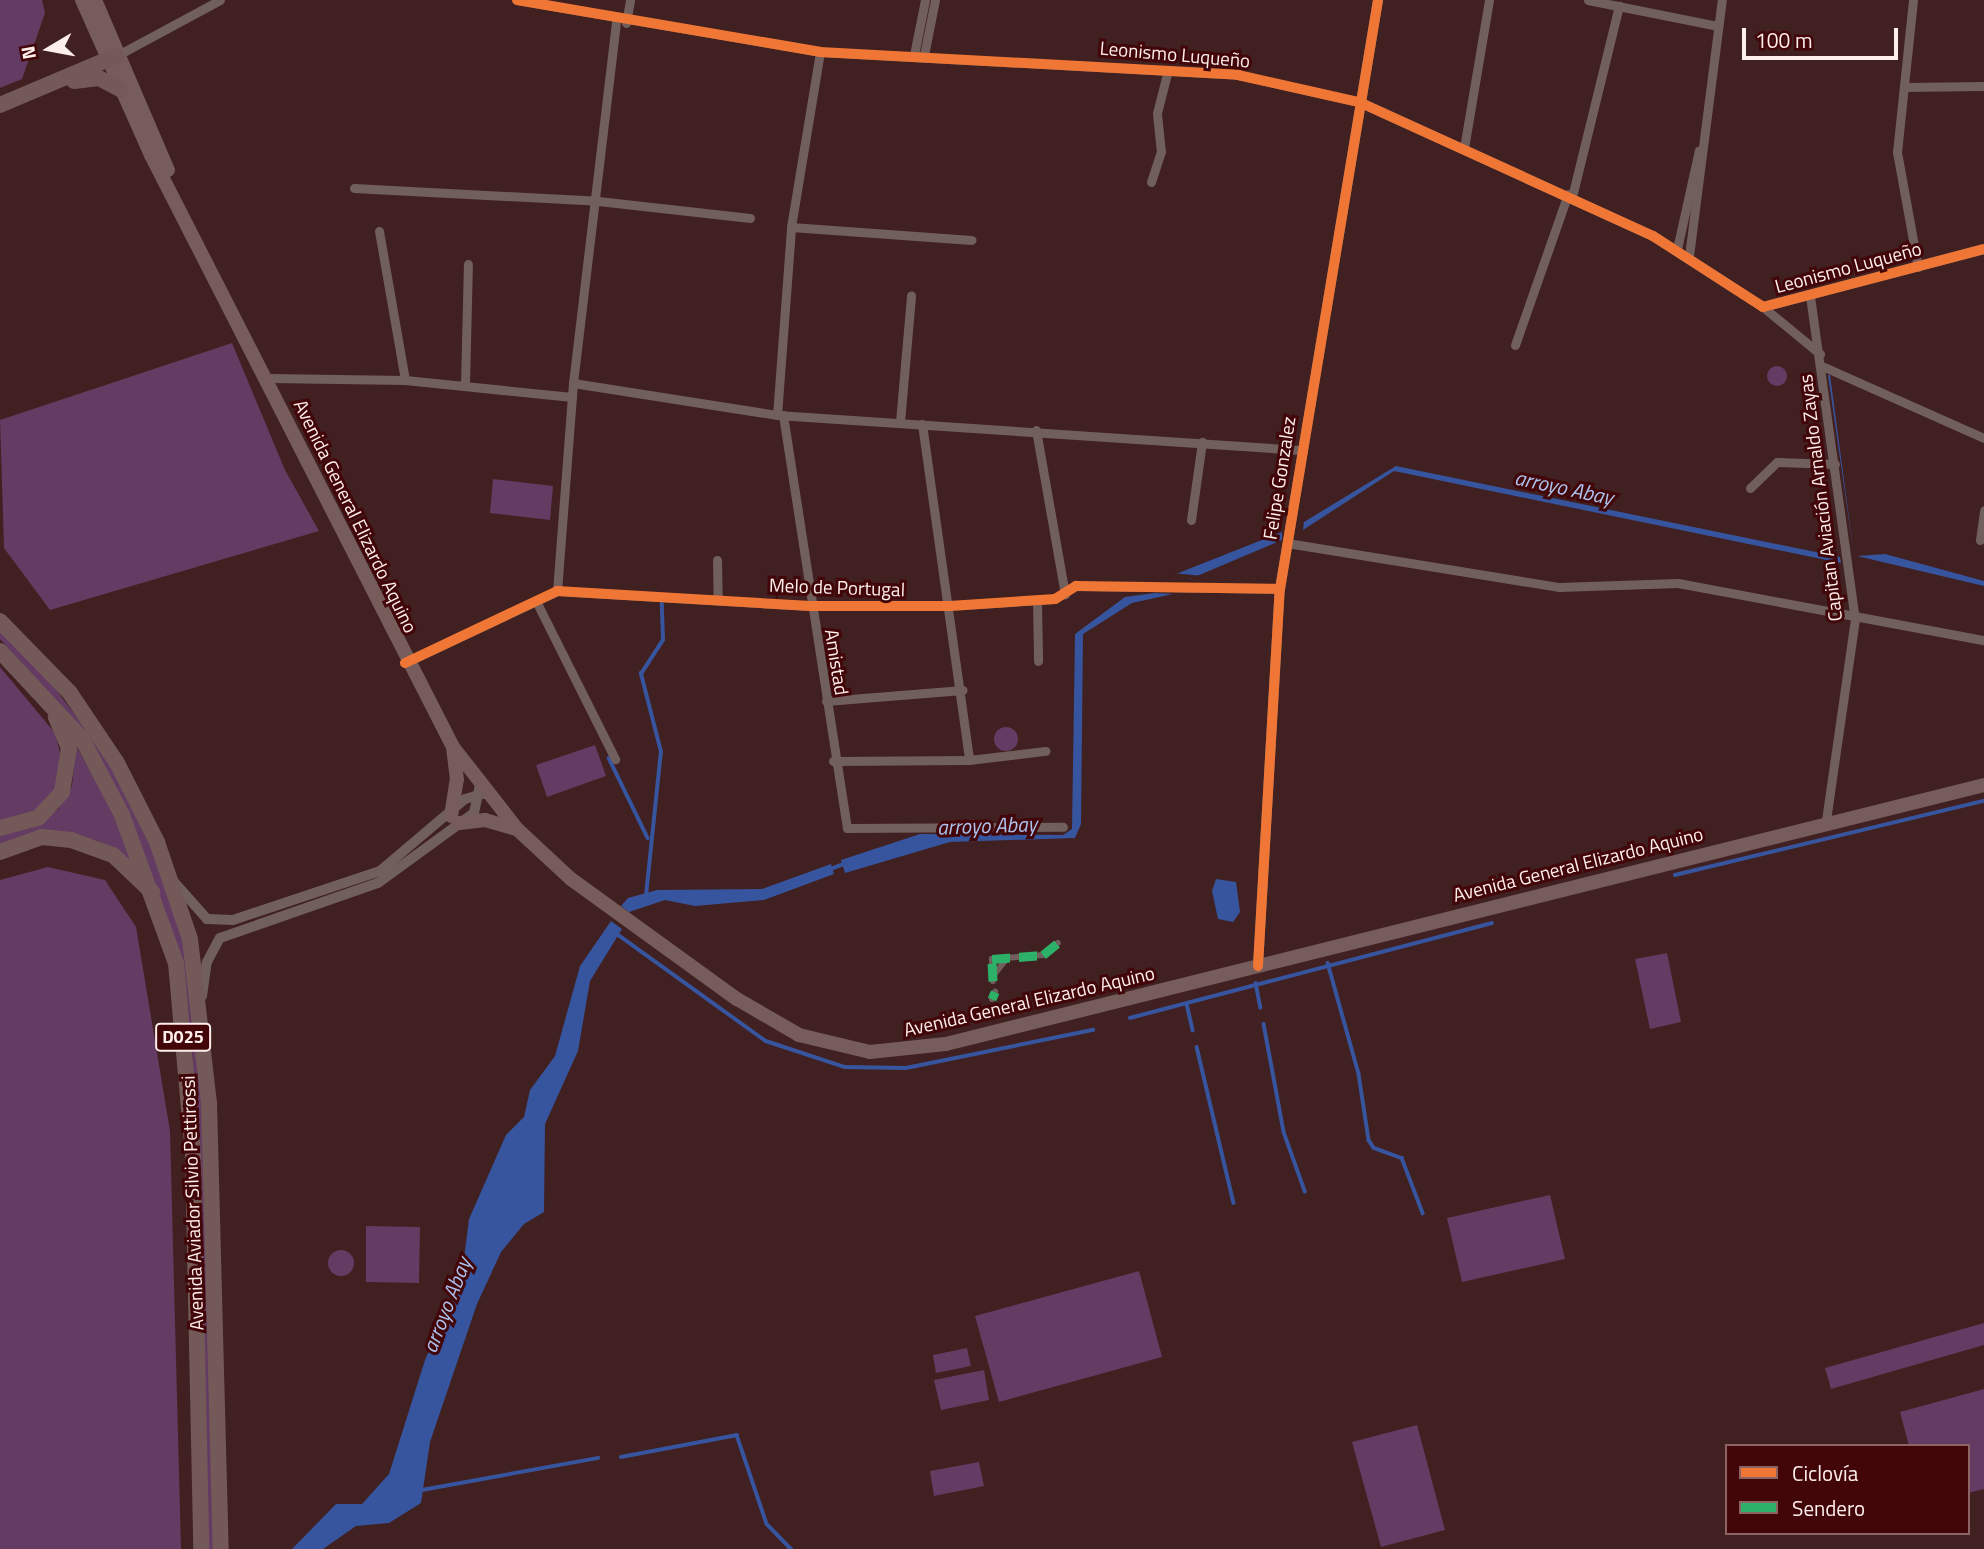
<!DOCTYPE html>
<html>
<head>
<meta charset="utf-8">
<style>
	body { margin:0 }
	#map { position:relative; width:1984px; height:1549px; overflow:hidden; background:#402020; font-family:"Titillium Web",sans-serif }
	div>[style] { position:absolute }
	[style*='--x'] { left:calc(var(--x)*1px); top:calc(var(--y)*1px); width:calc(var(--w)*1px); rotate:calc(var(--a)*1deg) }
	.green>* { inset:0; background:#643b63 }
	.round { border-radius:50% }
	.water>* { inset:0; background:#37549e }
	.pier>* { inset:0; background:#402020 }
	.stream>* { height:3.5px; margin:-1.75px; padding:0 1.75px; transform-origin:1.75px; border-radius:1.75px; background:#37549e }
	.pedestrian>* { height:6px; margin:-3px; padding:0 3px; transform-origin:3px; border-radius:3px; background:#715f5d }
	.minor>* { height:9px; margin:-4.5px; padding:0 4.5px; transform-origin:4.5px; border-radius:4.5px; background:#715f5d }
	.tertiary>* { height:10px; margin:-5px; padding:0 5px; transform-origin:5px; border-radius:5px; background:#715f5d }
	.primary>* { height:14px; margin:-7px; padding:0 7px; transform-origin:7px; border-radius:7px; background:#775c5c }
	.motorway>* { height:16px; margin:-8px; padding:0 8px; transform-origin:8px; border-radius:8px; background:#735958 }
	.quiet>* { height:9px; margin-top:-4.5px; transform-origin:0; background:repeating-linear-gradient(90deg,#2db169 0 18px,transparent 0 27px) }
	.cycleway>* { height:10px; margin:-5px; padding:0 5px; transform-origin:5px; border-radius:5px; background:#f07635 }
	span { translate:-50% -50%; white-space:nowrap; text-align:center; line-height:1.15; -webkit-text-stroke:6px #420609; paint-order:stroke }
	.shield-label span { padding:2px 5px; background:#420609; border:2px solid; border-radius:5px; -webkit-text-stroke-width:0 }
	.shield-label { font-size:18px; color:#feeeec; font-weight:700 }
	.street-label { font-size:19px; color:#feeeec }
	.water-label { font-size:21px; color:#adc3ef; font-style:italic }
	.legend { position:absolute; left:1725px; top:1444px; width:245px; height:91px; box-sizing:border-box; background:#420609; border:2px solid #8d6364; margin:0; padding:9px 12px; list-style:none; font-size:21px; color:#feeeec }
	.legend li { display:flex; align-items:center; gap:14px; height:35px }
	.legend b { width:35px; border:2px solid #8d6364 }
	.north { position:absolute; left:14px; top:14px; width:70px; height:70px; -webkit-text-stroke:5px #420609; paint-order:stroke; rotate:260deg; font-size:19px; font-weight:700; line-height:28px; text-align:center; color:#feeeec }
	.north::after { content:''; display:block; margin:auto; width:24px; height:32px; background:#feeeec; clip-path:polygon(50% 0,100% 100%,50% 72%,0 100%) }
	.scale { position:absolute; left:1742px; top:28px; width:156px; height:32px; box-sizing:border-box; border:4px solid #feeeec; border-top:0; padding-left:9px; font-size:21px; line-height:24px; white-space:nowrap; color:#feeeec; -webkit-text-stroke:5px #420609; paint-order:stroke }
</style>
</head>
<body>
<div id="map">
	<div class="green">
		<div style="clip-path:polygon(0 0,42px 0,45px 13px,22px 79px,0 88px)"></div>
		<div style="clip-path:polygon(232px 343px,285px 470px,319px 531px,50px 610px,4px 548px,0 420px)"></div>
		<div class="round" style="left:1767px;top:366px;width:20px;height:20px"></div>
		<div style="clip-path:polygon(493px 479px,553px 486px,550px 520px,490px 513px)"></div>
		<div style="clip-path:polygon(0 630px,44px 674px,104px 753px,146px 832px,184px 942px,200px 1046px,214px 1549px,207px 1549px,192px 1046px,177px 945px,125px 805px,71px 718px,0 639px)"></div>
		<div style="clip-path:polygon(0 667px,55px 733px,63px 764px,55px 791px,35px 811px,0 821px)"></div>
		<div class="round" style="left:994px;top:727px;width:24px;height:24px"></div>
		<div style="clip-path:polygon(595px 745px,606px 776px,547px 797px,536px 765px)"></div>
		<div style="clip-path:polygon(76px 746px,119px 822px,136px 865px,98px 841px,71px 833px,33px 833px,0 844px,0 834px,32px 828px,58px 809px,72px 786px)"></div>
		<div style="clip-path:polygon(48px 867px,105px 880px,136px 927px,170px 1131px,181px 1549px,0 1549px,0 880px)"></div>
		<div style="clip-path:polygon(1667px 953px,1681px 1022px,1650px 1029px,1635px 959px)"></div>
		<div style="clip-path:polygon(1550px 1195px,1565px 1259px,1462px 1282px,1447px 1218px)"></div>
		<div style="clip-path:polygon(366px 1226px,420px 1227px,419px 1283px,366px 1282px)"></div>
		<div class="round" style="left:328px;top:1250px;width:26px;height:26px"></div>
		<div style="clip-path:polygon(1139px 1271px,1162px 1357px,999px 1402px,975px 1316px)"></div>
		<div style="clip-path:polygon(1984px 1323px,1984px 1345px,1831px 1389px,1825px 1368px)"></div>
		<div style="clip-path:polygon(967px 1348px,971px 1366px,936px 1373px,933px 1355px)"></div>
		<div style="clip-path:polygon(984px 1370px,989px 1400px,941px 1410px,934px 1380px)"></div>
		<div style="clip-path:polygon(1984px 1389px,1984px 1489px,1968px 1493px,1968px 1446px,1909px 1446px,1900px 1412px)"></div>
		<div style="clip-path:polygon(1417px 1425px,1445px 1530px,1381px 1547px,1352px 1442px)"></div>
		<div style="clip-path:polygon(979px 1462px,984px 1486px,934px 1496px,930px 1471px)"></div>
	</div>
	<div class="water">
		<div style="clip-path:polygon(1828px 375px,1830px 375px,1854px 555px)"></div>
		<div style="clip-path:polygon(1396px 466px,1840px 557px,1841px 563px,1394px 471px,1303px 530px,1304px 522px)"></div>
		<div style="clip-path:polygon(1282px 532px,1282px 540px,1190px 579px,1176px 574px)"></div>
		<div style="clip-path:polygon(1885px 554px,1984px 581px,1984px 586px,1857px 556px)"></div>
		<div style="clip-path:polygon(1155px 593px,1173px 594px,1132px 603px,1083px 634px,1081px 824px,1075px 838px,950px 842px,845px 873px,841px 860px,920px 834px,1063px 835px,1072px 829px,1075px 634px,1125px 597px)"></div>
		<div style="clip-path:polygon(831px 864px,834px 874px,764px 900px,695px 906px,665px 900px,629px 912px,621px 906px,628px 898px,657px 890px,762px 889px)"></div>
		<div style="clip-path:polygon(1216px 879px,1236px 882px,1240px 912px,1233px 922px,1218px 919px,1212px 891px)"></div>
		<div style="clip-path:polygon(611px 921px,622px 929px,590px 981px,578px 1051px,545px 1124px,544px 1212px,524px 1224px,501px 1252px,477px 1304px,430px 1442px,421px 1503px,389px 1523px,356px 1526px,323px 1549px,292px 1549px,336px 1504px,362px 1504px,389px 1474px,425px 1360px,461px 1282px,469px 1219px,506px 1135px,524px 1117px,530px 1090px,555px 1056px,580px 966px)"></div>
	</div>
	<div class="pier">
		<div style="clip-path:polygon(1172px 573px,1203px 576px,1173px 582px)"></div>
	</div>
	<div class="stream">
		<div style="--x:609;--y:758;--w:89;--a:64"></div>
		<div style="--x:831;--y:869;--w:17;--a:-21"></div>
		<div style="--x:1675;--y:875;--w:318;--a:-13.5"></div>
		<div style="--x:646;--y:896;--w:145;--a:-84.1"></div>
		<div style="--x:661;--y:752;--w:81;--a:-104.4"></div>
		<div style="--x:641;--y:674;--w:40;--a:-57.1"></div>
		<div style="--x:663;--y:640;--w:36;--a:-92"></div>
		<div style="--x:617;--y:934;--w:183;--a:35.7"></div>
		<div style="--x:766;--y:1041;--w:83;--a:18.2"></div>
		<div style="--x:845;--y:1067;--w:61;--a:0.9"></div>
		<div style="--x:906;--y:1068;--w:191;--a:-11.5"></div>
		<div style="--x:1328;--y:963;--w:115;--a:74.4"></div>
		<div style="--x:1359;--y:1074;--w:67;--a:81.4"></div>
		<div style="--x:1369;--y:1140;--w:9;--a:58"></div>
		<div style="--x:1374;--y:1148;--w:30;--a:20"></div>
		<div style="--x:1402;--y:1158;--w:59;--a:69.1"></div>
		<div style="--x:1256;--y:983;--w:25;--a:79"></div>
		<div style="--x:1187;--y:1004;--w:27;--a:77"></div>
		<div style="--x:1130;--y:1018;--w:374;--a:-14.7"></div>
		<div style="--x:1264;--y:1024;--w:110;--a:79.5"></div>
		<div style="--x:1284;--y:1132;--w:63;--a:70.4"></div>
		<div style="--x:1197;--y:1047;--w:160;--a:76.7"></div>
		<div style="--x:621;--y:1457;--w:118;--a:-10.7"></div>
		<div style="--x:737;--y:1435;--w:94;--a:71.4"></div>
		<div style="--x:767;--y:1524;--w:35;--a:46"></div>
		<div style="--x:422;--y:1490;--w:179;--a:-10.3"></div>
	</div>
	<div class="pedestrian">
		<div style="--x:993;--y:976;--w:23;--a:-52"></div>
		<div style="--x:993;--y:981;--w:22;--a:-93"></div>
		<div style="--x:992;--y:959;--w:51;--a:-4.5"></div>
		<div style="--x:1043;--y:955;--w:19;--a:-39"></div>
		<div style="--x:992;--y:999;--w:8;--a:-67"></div>
	</div>
	<div class="minor">
		<div style="--x:517;--y:0;--w:307;--a:9.7"></div>
		<div style="--x:820;--y:52;--w:419;--a:3.1"></div>
		<div style="--x:1238;--y:75;--w:124;--a:12.6"></div>
		<div style="--x:1588;--y:0;--w:133;--a:11.3"></div>
		<div style="--x:1913;--y:0;--w:153;--a:96"></div>
		<div style="--x:1897;--y:152;--w:117;--a:79.7"></div>
		<div style="--x:626;--y:23;--w:23;--a:-80"></div>
		<div style="--x:914;--y:55;--w:56;--a:-78.7"></div>
		<div style="--x:924;--y:55;--w:56;--a:-78.7"></div>
		<div style="--x:116;--y:56;--w:118;--a:-28.3"></div>
		<div style="--x:1904;--y:87;--w:80;--a:-0.7"></div>
		<div style="--x:1464;--y:148;--w:150;--a:-80.4"></div>
		<div style="--x:1151;--y:182;--w:32;--a:-72"></div>
		<div style="--x:1161;--y:152;--w:39;--a:-96"></div>
		<div style="--x:1157;--y:113;--w:44;--a:-75.7"></div>
		<div style="--x:354;--y:188;--w:244;--a:3"></div>
		<div style="--x:598;--y:201;--w:153;--a:6.4"></div>
		<div style="--x:1572;--y:197;--w:197;--a:-76.2"></div>
		<div style="--x:791;--y:227;--w:181;--a:4.1"></div>
		<div style="--x:379;--y:231;--w:151;--a:80.1"></div>
		<div style="--x:1677;--y:249;--w:101;--a:-77.5"></div>
		<div style="--x:1689;--y:256;--w:258;--a:-82.7"></div>
		<div style="--x:1810;--y:296;--w:326;--a:82.1"></div>
		<div style="--x:1855;--y:619;--w:203;--a:98.2"></div>
		<div style="--x:1763;--y:307;--w:74;--a:39.5"></div>
		<div style="--x:1515;--y:345;--w:160;--a:-70.7"></div>
		<div style="--x:1822;--y:366;--w:177;--a:24"></div>
		<div style="--x:269;--y:378;--w:136;--a:0.8"></div>
		<div style="--x:405;--y:380;--w:168;--a:5.8"></div>
		<div style="--x:573;--y:383;--w:206;--a:8.9"></div>
		<div style="--x:777;--y:415;--w:524;--a:3.83"></div>
		<div style="--x:465;--y:384;--w:120;--a:-88.6"></div>
		<div style="--x:777;--y:415;--w:189;--a:-85.7"></div>
		<div style="--x:791;--y:227;--w:177;--a:-80.6"></div>
		<div style="--x:783;--y:415;--w:418;--a:81.2"></div>
		<div style="--x:847;--y:828;--w:216;--a:-0.3"></div>
		<div style="--x:900;--y:422;--w:127;--a:-85"></div>
		<div style="--x:922;--y:424;--w:339;--a:82"></div>
		<div style="--x:1036;--y:430;--w:167;--a:80"></div>
		<div style="--x:1750;--y:488;--w:37;--a:-44"></div>
		<div style="--x:1777;--y:462;--w:58;--a:2"></div>
		<div style="--x:1191;--y:520;--w:79;--a:-82"></div>
		<div style="--x:1980;--y:540;--w:30;--a:-82"></div>
		<div style="--x:1287;--y:543;--w:276;--a:9.2"></div>
		<div style="--x:1559;--y:587;--w:119;--a:-1.9"></div>
		<div style="--x:1678;--y:583;--w:311;--a:10.6"></div>
		<div style="--x:717;--y:560;--w:39;--a:89"></div>
		<div style="--x:557;--y:591;--w:209;--a:-85.6"></div>
		<div style="--x:573;--y:383;--w:364;--a:-83.2"></div>
		<div style="--x:536;--y:601;--w:177;--a:63.4"></div>
		<div style="--x:1037;--y:601;--w:60;--a:89"></div>
		<div style="--x:407;--y:662;--w:166;--a:-25.3"></div>
		<div style="--x:557;--y:591;--w:254;--a:3.4"></div>
		<div style="--x:811;--y:606;--w:138;--a:0"></div>
		<div style="--x:949;--y:606;--w:106;--a:-3.8"></div>
		<div style="--x:1055;--y:599;--w:25;--a:-32"></div>
		<div style="--x:1076;--y:586;--w:204;--a:0.8"></div>
		<div style="--x:826;--y:701;--w:137;--a:-4.6"></div>
		<div style="--x:833;--y:761;--w:136;--a:-0.4"></div>
		<div style="--x:969;--y:760;--w:77;--a:-6.8"></div>
	</div>
	<div class="tertiary">
		<div style="--x:1359;--y:102;--w:323;--a:24.5"></div>
		<div style="--x:1653;--y:236;--w:131;--a:32.8"></div>
		<div style="--x:1763;--y:307;--w:228;--a:-14.7"></div>
		<div style="--x:175;--y:883;--w:48;--a:48.4"></div>
		<div style="--x:207;--y:919;--w:26;--a:2"></div>
		<div style="--x:233;--y:920;--w:155;--a:-18.4"></div>
		<div style="--x:380;--y:871;--w:111;--a:-40.3"></div>
		<div style="--x:465;--y:799;--w:22;--a:-16"></div>
		<div style="--x:1258;--y:966;--w:378;--a:-86.7"></div>
		<div style="--x:1280;--y:589;--w:597;--a:-80.55"></div>
		<div style="--x:202;--y:996;--w:34;--a:-82"></div>
		<div style="--x:207;--y:962;--w:27;--a:-62"></div>
		<div style="--x:220;--y:938;--w:167;--a:-19.2"></div>
		<div style="--x:378;--y:883;--w:119;--a:-36.1"></div>
		<div style="--x:474;--y:813;--w:34;--a:-78"></div>
	</div>
	<div class="primary">
		<div style="--x:82;--y:0;--w:170;--a:66"></div>
		<div style="--x:151;--y:155;--w:665;--a:62.97"></div>
		<div style="--x:453;--y:747;--w:104;--a:52"></div>
		<div style="--x:517;--y:829;--w:74;--a:42.8"></div>
		<div style="--x:571;--y:879;--w:205;--a:35.9"></div>
		<div style="--x:737;--y:999;--w:72;--a:30.1"></div>
		<div style="--x:799;--y:1035;--w:73;--a:13.5"></div>
		<div style="--x:870;--y:1052;--w:76;--a:-6"></div>
		<div style="--x:946;--y:1044;--w:1070;--a:-14.01"></div>
		<div style="--x:95;--y:0;--w:185;--a:66.8"></div>
		<div style="--x:451;--y:816;--w:36;--a:-81"></div>
		<div style="--x:457;--y:780;--w:31;--a:-97"></div>
		<div style="--x:460;--y:823;--w:25;--a:-7"></div>
		<div style="--x:485;--y:820;--w:33;--a:16"></div>
	</div>
	<div class="motorway">
		<div style="--x:74;--y:81;--w:25;--a:-7"></div>
		<div style="--x:99;--y:78;--w:24;--a:28"></div>
		<div style="--x:0;--y:105;--w:126;--a:-22.9"></div>
		<div style="--x:0;--y:621;--w:100;--a:45.8"></div>
		<div style="--x:70;--y:693;--w:84;--a:56.1"></div>
		<div style="--x:117;--y:763;--w:89;--a:63.1"></div>
		<div style="--x:157;--y:842;--w:102;--a:71.2"></div>
		<div style="--x:190;--y:939;--w:165;--a:83.4"></div>
		<div style="--x:209;--y:1103;--w:446;--a:88.5"></div>
		<div style="--x:0;--y:651;--w:120;--a:47"></div>
		<div style="--x:82;--y:739;--w:86;--a:62.2"></div>
		<div style="--x:122;--y:815;--w:158;--a:70"></div>
		<div style="--x:176;--y:963;--w:191;--a:84.9"></div>
		<div style="--x:193;--y:1153;--w:396;--a:88.8"></div>
		<div style="--x:0;--y:828;--w:39;--a:-15"></div>
		<div style="--x:38;--y:818;--w:35;--a:-47"></div>
		<div style="--x:62;--y:792;--w:45;--a:-81"></div>
		<div style="--x:69;--y:748;--w:34;--a:-113"></div>
		<div style="--x:0;--y:852;--w:45;--a:-19.7"></div>
		<div style="--x:42;--y:837;--w:29;--a:6"></div>
		<div style="--x:71;--y:840;--w:45;--a:19.7"></div>
		<div style="--x:113;--y:855;--w:54;--a:43.5"></div>
	</div>
	<div class="quiet">
		<div style="--x:993;--y:981;--w:22;--a:-93"></div>
		<div style="--x:992;--y:959;--w:51;--a:-4.5"></div>
		<div style="--x:1043;--y:955;--w:19;--a:-39"></div>
		<div style="--x:992;--y:999;--w:8;--a:-67"></div>
	</div>
	<div class="cycleway">
		<div style="--x:517;--y:0;--w:307;--a:9.7"></div>
		<div style="--x:820;--y:52;--w:419;--a:3.1"></div>
		<div style="--x:1238;--y:75;--w:124;--a:12.6"></div>
		<div style="--x:1359;--y:102;--w:323;--a:24.5"></div>
		<div style="--x:1653;--y:236;--w:131;--a:32.8"></div>
		<div style="--x:1763;--y:307;--w:228;--a:-14.7"></div>
		<div style="--x:405;--y:663;--w:168;--a:-25.3"></div>
		<div style="--x:557;--y:591;--w:254;--a:3.4"></div>
		<div style="--x:811;--y:606;--w:138;--a:0"></div>
		<div style="--x:949;--y:606;--w:106;--a:-3.8"></div>
		<div style="--x:1055;--y:599;--w:25;--a:-32"></div>
		<div style="--x:1076;--y:586;--w:204;--a:0.8"></div>
		<div style="--x:1258;--y:966;--w:378;--a:-86.7"></div>
		<div style="--x:1280;--y:589;--w:597;--a:-80.55"></div>
	</div>
	<div class="shield-label">
		<span style="left:183px;top:1037px">D025</span>
	</div>
	<div class="street-label">
		<span style="left:1175px;top:54px;rotate:5deg">Leonismo Luqueño</span>
		<span style="left:1848px;top:267px;rotate:-15deg">Leonismo Luqueño</span>
		<span style="left:1279px;top:478px;rotate:-81deg">Felipe Gonzalez</span>
		<span style="left:1820px;top:498px;rotate:-97deg">Capitan Aviación Arnaldo Zayas</span>
		<span style="left:356px;top:516px;rotate:64deg">Avenida General Elizardo Aquino</span>
		<span style="left:837px;top:587px;rotate:2deg">Melo de Portugal</span>
		<span style="left:837px;top:662px;rotate:81deg">Amistad</span>
		<span style="left:1578px;top:864px;rotate:-14deg">Avenida General Elizardo Aquino</span>
		<span style="left:1029px;top:1001px;rotate:-13deg">Avenida General Elizardo Aquino</span>
		<span style="left:192px;top:1203px;rotate:-92deg">Avenida Aviador Silvio Pettirossi</span>
	</div>
	<div class="water-label">
		<span style="left:1564px;top:487px;rotate:12deg">arroyo Abay</span>
		<span style="left:987px;top:825px;rotate:-2deg">arroyo Abay</span>
		<span style="left:446px;top:1305px;rotate:-69deg">arroyo Abay</span>
	</div>
	<ul class="legend">
	<li><b style="height:9px;background:#f07635"></b>Ciclovía</li>
	<li><b style="height:9px;background:#2db169"></b>Sendero</li>
	</ul>
	<div class="north">N</div>
	<div class="scale">100 m</div>
</div>
</body>
</html>
